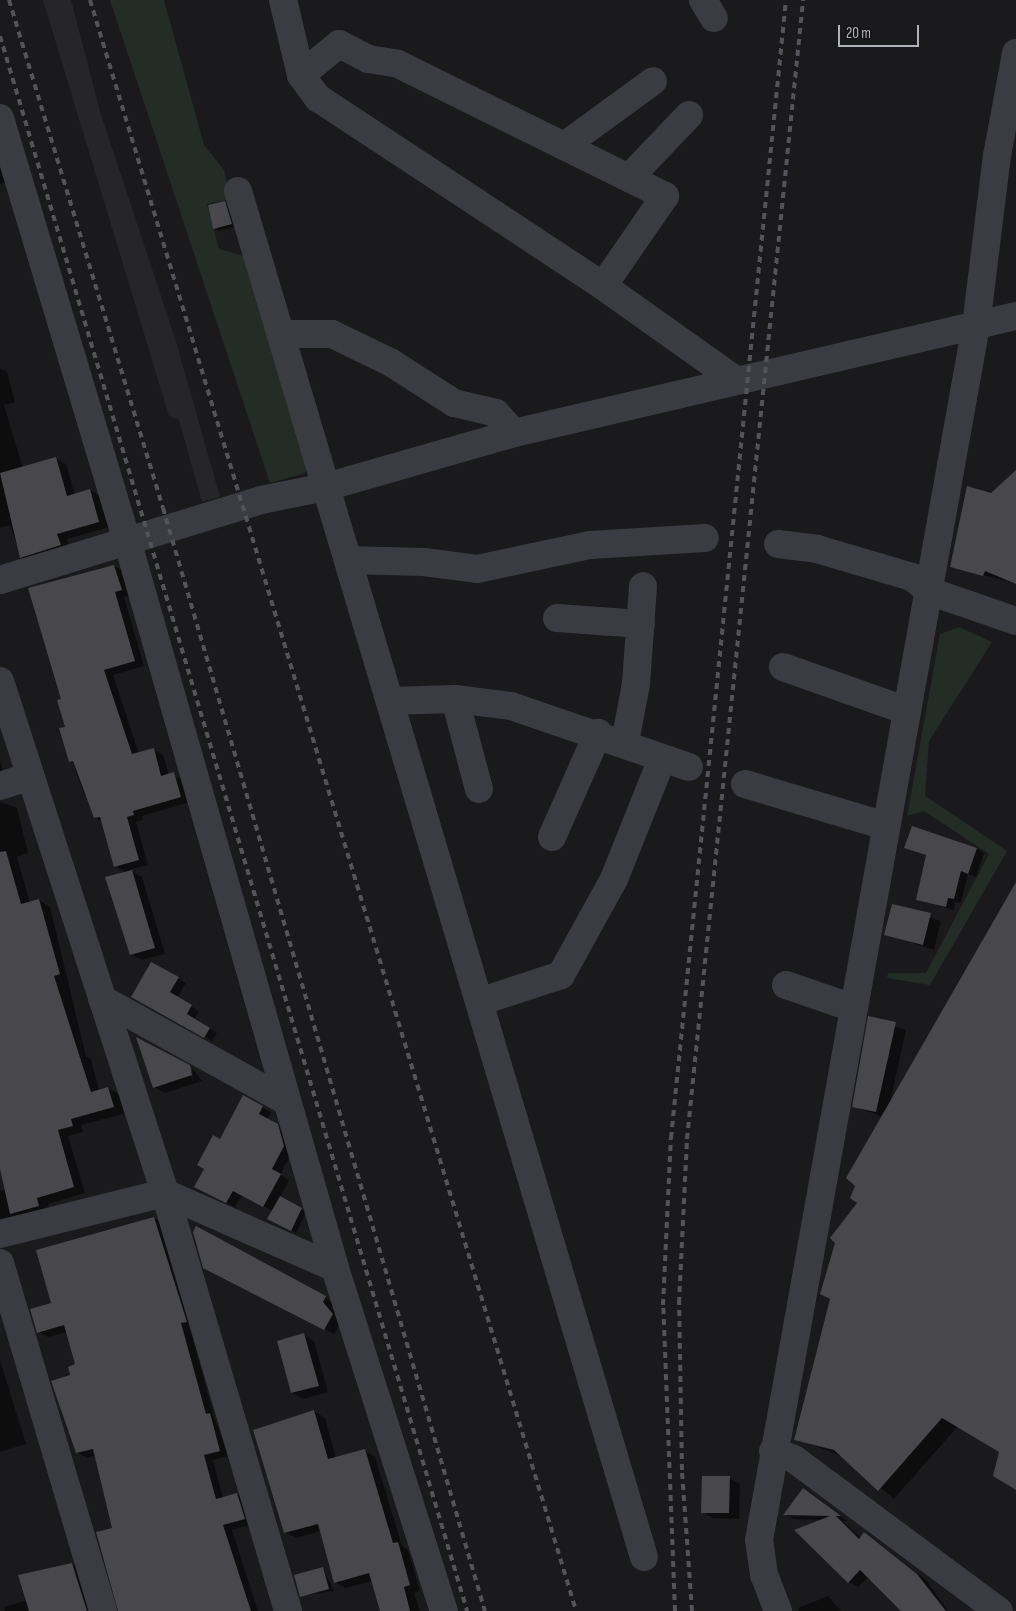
<!DOCTYPE html>
<html>
<head>
<meta charset="utf-8">
<style>
	body { margin:0 }
	#map { position:relative; width:1016px; height:1611px; overflow:hidden; background:#1a1a1c; font-family:"Sofia Sans Condensed",sans-serif }
	div>[style] { position:absolute }
	[style*='--x'] { left:calc(var(--x)*1px); top:calc(var(--y)*1px); width:calc(var(--w)*1px); rotate:calc(var(--a)*1deg) }
	.built>* { inset:0; background:#262629 }
	.green>* { inset:0; background:#242c26 }
	.shadow>* { inset:0; background:#0007 }
	.building>* { inset:0; background:#47474c }
	.minor>* { height:28px; margin:-14px; padding:0 14px; transform-origin:14px; border-radius:14px; background:#3b3c41 }
	.rail>* { height:4px; margin-top:-2px; transform-origin:0; background:repeating-linear-gradient(90deg,#535459 0 6px,transparent 0 11px) }
	span { translate:-50% -50%; white-space:nowrap; text-align:center; line-height:1.15; -webkit-text-stroke:4.5px #151517; paint-order:stroke }
	.scale { position:absolute; left:838px; top:25px; width:81px; height:22px; box-sizing:border-box; border:2px solid #aeb1ba; border-top:0; padding-left:6px; font-size:15px; line-height:18px; white-space:nowrap; color:#aeb1ba; -webkit-text-stroke:4px #151517; paint-order:stroke }
</style>
</head>
<body>
<div id="map">
	<div class="built">
		<div style="clip-path:polygon(43px 0,71px 0,101px 115px,175px 338px,220px 497px,202px 502px,179px 420px,169px 416px)"></div>
	</div>
	<div class="green">
		<div style="clip-path:polygon(110px 0,164px 0,204px 145px,224px 170px,231px 199px,207px 204px,219px 249px,251px 258px,312px 462px,305px 473px,270px 483px)"></div>
		<div style="clip-path:polygon(959px 627px,992px 642px,929px 741px,925px 796px,1007px 851px,930px 985px,887px 978px,888px 973px,926px 973px,989px 854px,924px 811px,907px 816px,940px 634px)"></div>
	</div>
	<div class="shadow">
		<div style="clip-path:polygon(0 163px,6px 182px,0 184px)"></div>
		<div style="clip-path:polygon(224px 202px,236px 226px,219px 231px,214px 228px)"></div>
		<div style="clip-path:polygon(0 368px,7px 372px,15px 402px,4px 405px,23px 468px,56px 459px,66px 464px,75px 495px,90px 490px,100px 496px,109px 527px,67px 539px,70px 551px,31px 563px,21px 557px,10px 525px,0 528px)"></div>
		<div style="clip-path:polygon(1016px 471px,1016px 584px,951px 566px,991px 494px)"></div>
		<div style="clip-path:polygon(114px 566px,124px 571px,131px 596px,124px 597px,144px 666px,113px 675px,139px 754px,153px 749px,163px 755px,169px 775px,184px 779px,190px 802px,142px 816px,143px 820px,136px 822px,148px 865px,129px 870px,142px 877px,165px 954px,141px 960px,131px 954px,127px 873px,115px 866px,103px 822px,95px 818px,90px 798px,84px 794px,61px 729px,66px 728px,62px 700px)"></div>
		<div style="clip-path:polygon(0 762px,6px 778px,0 784px)"></div>
		<div style="clip-path:polygon(0 802px,17px 808px,28px 853px,17px 857px,30px 903px,39px 900px,50px 907px,86px 1056px,91px 1059px,99px 1090px,108px 1088px,119px 1094px,124px 1114px,81px 1125px,83px 1132px,68px 1136px,85px 1193px,48px 1204px,50px 1212px,0 1226px,0 1191px,7px 1189px,0 1164px)"></div>
		<div style="clip-path:polygon(906px 847px,977px 849px,984px 853px,976px 877px,968px 874px,961px 903px,955px 902px,954px 910px,917px 900px,927px 856px)"></div>
		<div style="clip-path:polygon(1016px 885px,1016px 1488px,1001px 1451px,958px 1426px,894px 1499px,842px 1456px,796px 1439px,883px 1117px,854px 1106px,869px 1018px,906px 1030px,890px 1103px)"></div>
		<div style="clip-path:polygon(893px 905px,941px 921px,934px 950px,886px 934px)"></div>
		<div style="clip-path:polygon(152px 963px,186px 983px,177px 998px,199px 1011px,194px 1020px,217px 1033px,212px 1041px,133px 997px)"></div>
		<div style="clip-path:polygon(188px 1066px,193px 1082px,192px 1068px,202px 1081px,165px 1093px,154px 1087px)"></div>
		<div style="clip-path:polygon(244px 1097px,271px 1112px,267px 1120px,286px 1131px,292px 1152px,280px 1175px,289px 1180px,280px 1198px,306px 1212px,296px 1233px,269px 1219px,273px 1211px,242px 1195px,235px 1207px,204px 1191px,221px 1141px)"></div>
		<div style="clip-path:polygon(154px 1218px,163px 1224px,196px 1327px,190px 1328px,214px 1417px,229px 1456px,213px 1460px,223px 1498px,237px 1494px,246px 1500px,254px 1524px,232px 1530px,258px 1611px,118px 1611px,114px 1529px,96px 1455px,87px 1458px,77px 1452px,72px 1376px,77px 1365px,67px 1332px,48px 1337px,38px 1332px,52px 1304px)"></div>
		<div style="clip-path:polygon(197px 1227px,334px 1303px,332px 1308px,342px 1320px,334px 1334px,214px 1272px)"></div>
		<div style="clip-path:polygon(304px 1335px,314px 1341px,328px 1392px,303px 1399px,292px 1393px)"></div>
		<div style="clip-path:polygon(0 1360px,26px 1444px,0 1452px)"></div>
		<div style="clip-path:polygon(314px 1411px,325px 1418px,336px 1458px,365px 1451px,375px 1457px,402px 1546px,408px 1550px,420px 1591px,414px 1593px,420px 1611px,381px 1611px,372px 1581px,346px 1588px,335px 1582px,321px 1531px,296px 1538px,285px 1532px)"></div>
		<div style="clip-path:polygon(729px 1478px,740px 1484px,739px 1519px,713px 1518px,702px 1512px)"></div>
		<div style="clip-path:polygon(804px 1489px,847px 1521px,843px 1521px,861px 1538px,864px 1534px,873px 1539px,927px 1581px,948px 1611px,902px 1611px,868px 1577px,858px 1587px,849px 1582px,822px 1520px,794px 1519px,785px 1514px)"></div>
		<div style="clip-path:polygon(72px 1564px,81px 1569px,93px 1611px,5px 1611px,4px 1607px,27px 1600px)"></div>
		<div style="clip-path:polygon(323px 1568px,334px 1591px,301px 1596px)"></div>
		<div style="clip-path:polygon(828px 1596px,841px 1611px,799px 1611px,798px 1608px)"></div>
	</div>
	<div class="building">
		<div style="clip-path:polygon(225px 201px,232px 224px,213px 229px,208px 205px)"></div>
		<div style="clip-path:polygon(56px 457px,67px 496px,90px 489px,99px 522px,57px 534px,61px 545px,20px 558px,0 473px)"></div>
		<div style="clip-path:polygon(1016px 470px,1016px 584px,985px 571px,983px 576px,950px 567px,967px 486px,991px 493px)"></div>
		<div style="clip-path:polygon(114px 565px,122px 590px,115px 592px,135px 661px,104px 670px,132px 754px,154px 748px,161px 776px,174px 772px,181px 797px,133px 811px,134px 815px,127px 817px,139px 860px,114px 867px,100px 817px,94px 818px,73px 761px,69px 762px,59px 728px,65px 727px,57px 700px,61px 699px,28px 588px)"></div>
		<div style="clip-path:polygon(912px 826px,977px 848px,968px 874px,961px 871px,954px 899px,948px 898px,946px 907px,916px 900px,926px 855px,904px 848px)"></div>
		<div style="clip-path:polygon(6px 851px,21px 904px,39px 899px,60px 974px,54px 976px,91px 1092px,108px 1087px,114px 1107px,71px 1119px,73px 1126px,58px 1130px,74px 1187px,37px 1198px,39px 1206px,10px 1214px,0 1169px,0 852px)"></div>
		<div style="clip-path:polygon(132px 870px,155px 948px,130px 955px,105px 877px)"></div>
		<div style="clip-path:polygon(1016px 882px,1016px 1490px,993px 1476px,999px 1452px,942px 1418px,878px 1491px,834px 1450px,794px 1440px,830px 1299px,820px 1294px,835px 1243px,830px 1238px,857px 1203px,850px 1198px,855px 1186px,846px 1178px)"></div>
		<div style="clip-path:polygon(892px 904px,931px 913px,923px 945px,884px 935px)"></div>
		<div style="clip-path:polygon(151px 962px,179px 977px,170px 992px,192px 1005px,187px 1014px,210px 1028px,204px 1038px,131px 997px)"></div>
		<div style="clip-path:polygon(868px 1016px,896px 1022px,876px 1112px,852px 1107px)"></div>
		<div style="clip-path:polygon(136px 1037px,190px 1065px,192px 1075px,153px 1088px)"></div>
		<div style="clip-path:polygon(243px 1095px,263px 1106px,259px 1114px,278px 1124px,284px 1146px,272px 1169px,281px 1174px,263px 1207px,233px 1191px,226px 1203px,194px 1187px,204px 1169px,197px 1165px,213px 1135px,220px 1139px)"></div>
		<div style="clip-path:polygon(280px 1196px,302px 1208px,291px 1231px,267px 1219px)"></div>
		<div style="clip-path:polygon(154px 1217px,187px 1322px,181px 1323px,206px 1414px,210px 1413px,220px 1451px,204px 1455px,216px 1499px,237px 1493px,245px 1519px,223px 1525px,251px 1611px,118px 1611px,96px 1532px,112px 1528px,93px 1449px,76px 1453px,51px 1381px,70px 1375px,68px 1367px,75px 1364px,64px 1325px,37px 1333px,30px 1309px,51px 1303px,36px 1250px)"></div>
		<div style="clip-path:polygon(196px 1226px,326px 1296px,323px 1302px,333px 1314px,324px 1330px,203px 1268px,193px 1232px)"></div>
		<div style="clip-path:polygon(304px 1333px,319px 1386px,291px 1393px,277px 1341px)"></div>
		<div style="clip-path:polygon(314px 1410px,328px 1459px,365px 1449px,393px 1543px,398px 1542px,410px 1585px,404px 1587px,410px 1611px,380px 1611px,369px 1573px,334px 1583px,318px 1524px,284px 1533px,253px 1430px)"></div>
		<div style="clip-path:polygon(702px 1476px,730px 1476px,729px 1513px,701px 1513px)"></div>
		<div style="clip-path:polygon(803px 1488px,841px 1516px,836px 1516px,859px 1539px,864px 1532px,917px 1574px,946px 1611px,901px 1611px,860px 1570px,848px 1583px,794px 1530px,830px 1516px,783px 1515px)"></div>
		<div style="clip-path:polygon(72px 1563px,87px 1611px,29px 1611px,18px 1575px)"></div>
		<div style="clip-path:polygon(323px 1567px,329px 1589px,300px 1597px,294px 1575px)"></div>
	</div>
	<div class="minor">
		<div style="--x:283;--y:0;--w:77;--a:76.5"></div>
		<div style="--x:301;--y:75;--w:29;--a:54"></div>
		<div style="--x:318;--y:98;--w:341;--a:33.4"></div>
		<div style="--x:603;--y:286;--w:161;--a:35.4"></div>
		<div style="--x:703;--y:0;--w:21;--a:59"></div>
		<div style="--x:301;--y:75;--w:49;--a:-39.2"></div>
		<div style="--x:339;--y:44;--w:33;--a:27"></div>
		<div style="--x:368;--y:59;--w:30;--a:9"></div>
		<div style="--x:398;--y:64;--w:298;--a:26.3"></div>
		<div style="--x:665;--y:196;--w:109;--a:124.6"></div>
		<div style="--x:0;--y:118;--w:441;--a:73.3"></div>
		<div style="--x:127;--y:540;--w:757;--a:74.05"></div>
		<div style="--x:335;--y:1268;--w:360;--a:72.4"></div>
		<div style="--x:564;--y:146;--w:110;--a:-36.1"></div>
		<div style="--x:629;--y:178;--w:87;--a:-46.4"></div>
		<div style="--x:238;--y:191;--w:1425;--a:73.45"></div>
		<div style="--x:281;--y:334;--w:51;--a:0"></div>
		<div style="--x:332;--y:334;--w:64;--a:25.8"></div>
		<div style="--x:390;--y:362;--w:76;--a:32.6"></div>
		<div style="--x:454;--y:403;--w:43;--a:13.4"></div>
		<div style="--x:496;--y:413;--w:27;--a:48"></div>
		<div style="--x:778;--y:544;--w:39;--a:7"></div>
		<div style="--x:817;--y:549;--w:99;--a:16.4"></div>
		<div style="--x:912;--y:577;--w:22;--a:39"></div>
		<div style="--x:929;--y:591;--w:92;--a:19"></div>
		<div style="--x:348;--y:560;--w:76;--a:1.5"></div>
		<div style="--x:424;--y:562;--w:53;--a:7.5"></div>
		<div style="--x:477;--y:569;--w:116;--a:-12"></div>
		<div style="--x:590;--y:545;--w:115;--a:-3.5"></div>
		<div style="--x:0;--y:580;--w:273;--a:-17"></div>
		<div style="--x:261;--y:500;--w:66;--a:-11.3"></div>
		<div style="--x:326;--y:487;--w:196;--a:-16"></div>
		<div style="--x:514;--y:433;--w:515;--a:-13.12"></div>
		<div style="--x:557;--y:618;--w:84;--a:4.1"></div>
		<div style="--x:783;--y:667;--w:132;--a:19.5"></div>
		<div style="--x:0;--y:681;--w:538;--a:72.14"></div>
		<div style="--x:165;--y:1193;--w:436;--a:73.6"></div>
		<div style="--x:455;--y:699;--w:93;--a:75.1"></div>
		<div style="--x:390;--y:701;--w:65;--a:-1.8"></div>
		<div style="--x:455;--y:699;--w:56;--a:7.1"></div>
		<div style="--x:511;--y:706;--w:188;--a:18.9"></div>
		<div style="--x:625;--y:742;--w:59;--a:-79.3"></div>
		<div style="--x:636;--y:684;--w:98;--a:-85.9"></div>
		<div style="--x:745;--y:784;--w:147;--a:16.6"></div>
		<div style="--x:0;--y:786;--w:32;--a:-18"></div>
		<div style="--x:552;--y:837;--w:114;--a:-66.1"></div>
		<div style="--x:786;--y:985;--w:71;--a:18.9"></div>
		<div style="--x:102;--y:999;--w:210;--a:29"></div>
		<div style="--x:482;--y:1001;--w:83;--a:-18.2"></div>
		<div style="--x:561;--y:975;--w:110;--a:-61.1"></div>
		<div style="--x:614;--y:879;--w:129;--a:-68.2"></div>
		<div style="--x:0;--y:1234;--w:170;--a:-14"></div>
		<div style="--x:165;--y:1193;--w:186;--a:23.8"></div>
		<div style="--x:0;--y:1263;--w:363;--a:73.5"></div>
		<div style="--x:773;--y:1451;--w:22;--a:21"></div>
		<div style="--x:794;--y:1459;--w:255;--a:36.6"></div>
		<div style="--x:778;--y:1611;--w:39;--a:-111"></div>
		<div style="--x:764;--y:1575;--w:35;--a:-98"></div>
		<div style="--x:759;--y:1540;--w:1233;--a:-79.87"></div>
		<div style="--x:976;--y:326;--w:171;--a:-83"></div>
		<div style="--x:997;--y:156;--w:105;--a:-79.5"></div>
	</div>
	<div class="rail">
		<div style="--x:9;--y:0;--w:531;--a:73.14"></div>
		<div style="--x:163;--y:508;--w:1149;--a:73.73"></div>
		<div style="--x:90;--y:0;--w:1683;--a:73.21"></div>
		<div style="--x:0;--y:36;--w:1643;--a:73.48"></div>
		<div style="--x:675;--y:1611;--w:306;--a:-92.2"></div>
		<div style="--x:663;--y:1305;--w:167;--a:-87.3"></div>
		<div style="--x:671;--y:1138;--w:1144;--a:-84.23"></div>
		<div style="--x:692;--y:1611;--w:141;--a:-94.1"></div>
		<div style="--x:682;--y:1470;--w:167;--a:-91"></div>
		<div style="--x:679;--y:1303;--w:164;--a:-87.2"></div>
		<div style="--x:687;--y:1139;--w:1145;--a:-84.18"></div>
	</div>
	<div class="scale">20 m</div>
</div>
</body>
</html>
